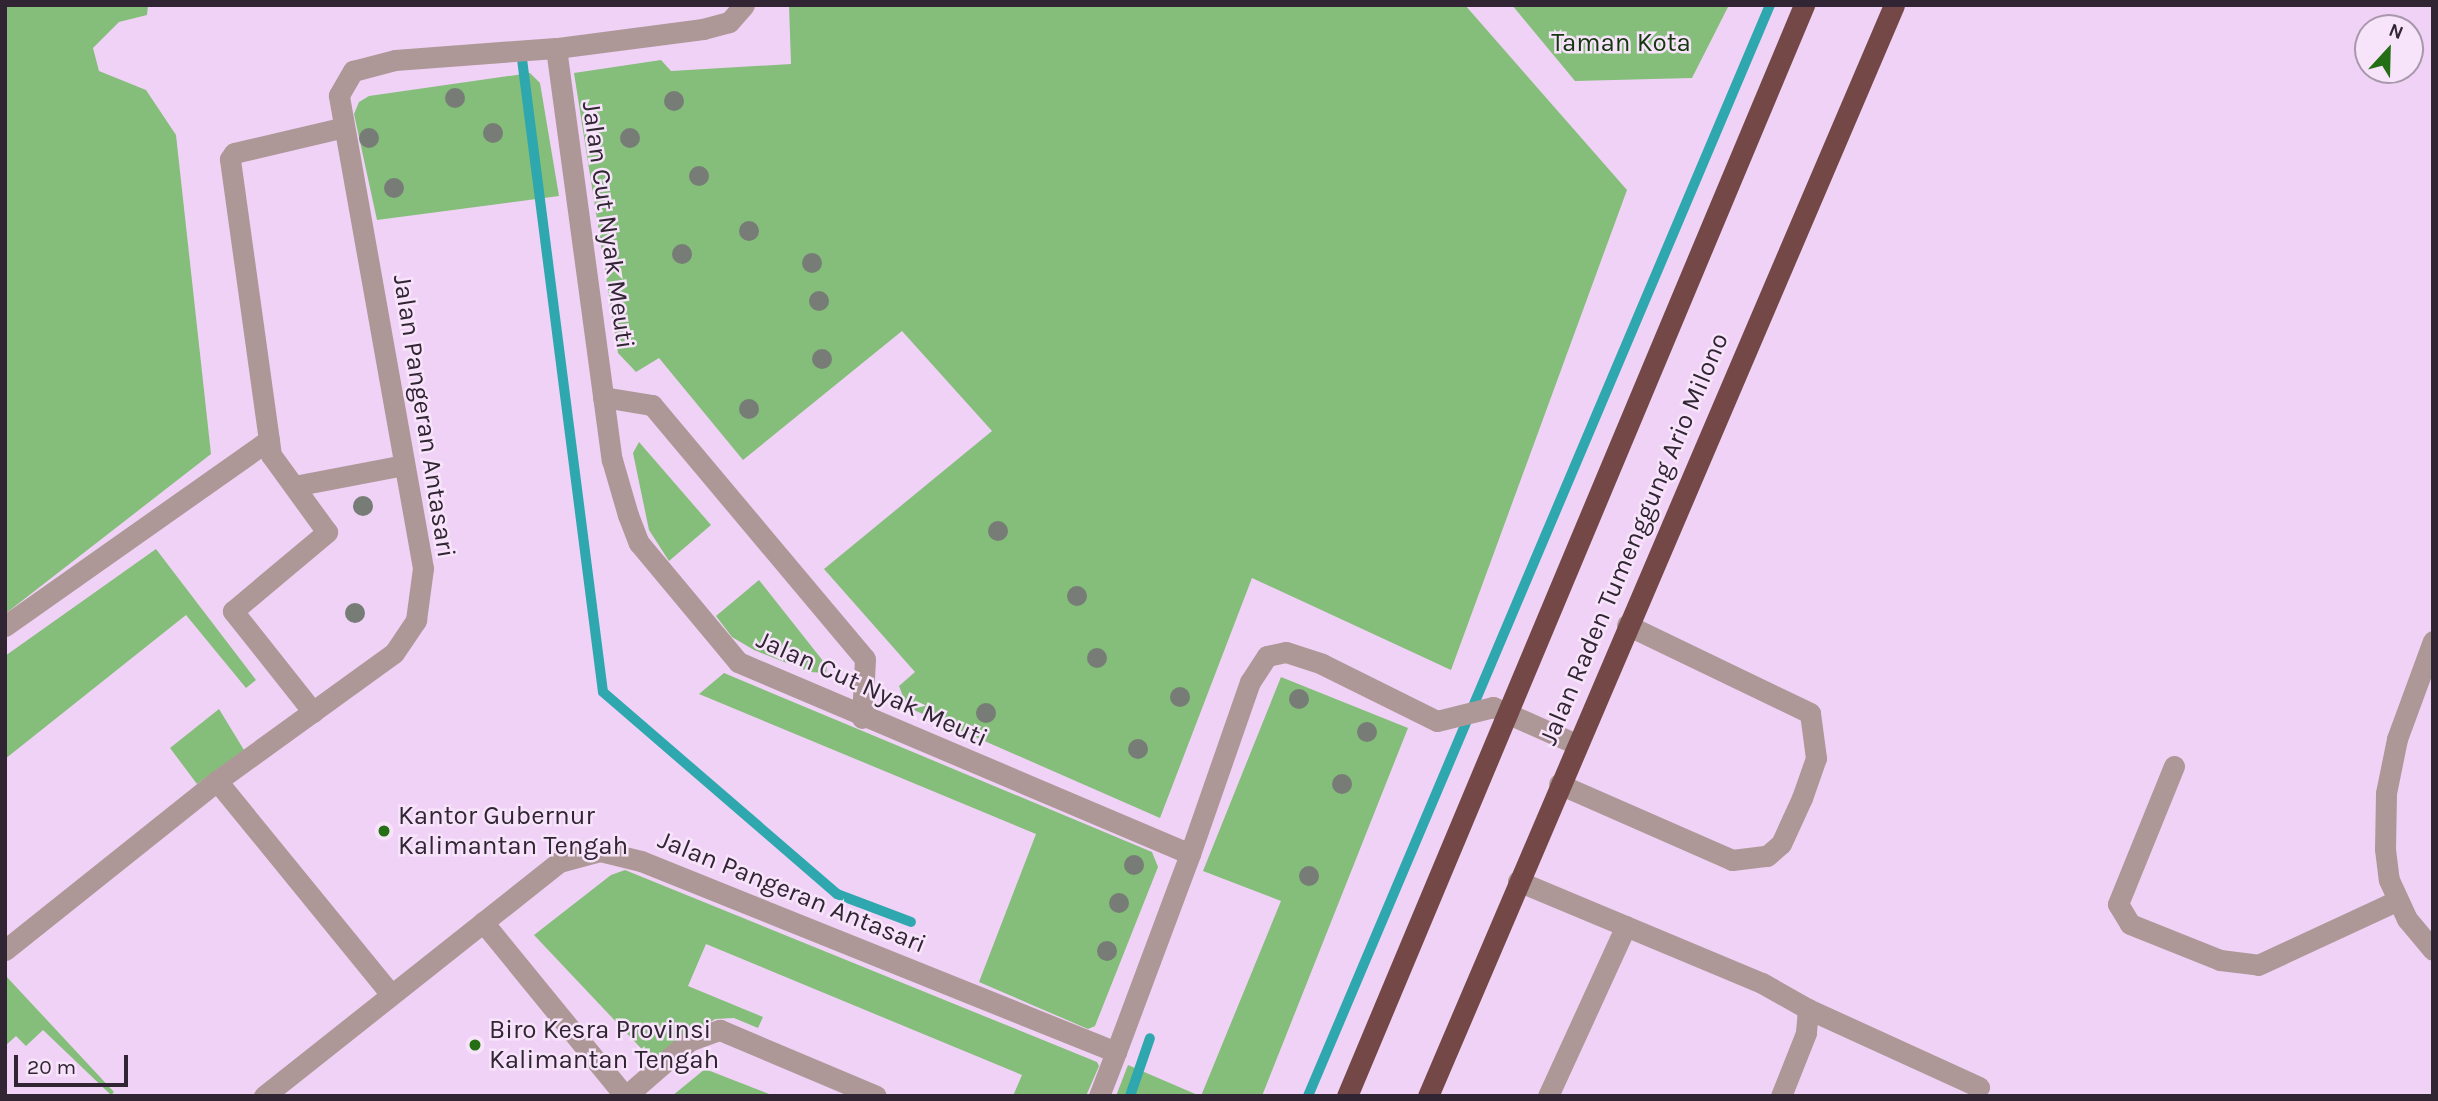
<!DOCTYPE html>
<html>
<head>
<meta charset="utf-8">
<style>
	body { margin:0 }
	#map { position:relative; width:2438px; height:1101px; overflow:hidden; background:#f1d2f7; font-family:Karla,sans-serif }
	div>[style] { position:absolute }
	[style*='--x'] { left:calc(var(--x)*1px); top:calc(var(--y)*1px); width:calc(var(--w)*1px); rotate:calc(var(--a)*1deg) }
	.green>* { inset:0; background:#84be7a }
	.stream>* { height:10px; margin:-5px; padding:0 5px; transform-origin:5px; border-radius:5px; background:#2fa7ae }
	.lane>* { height:21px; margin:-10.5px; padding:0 10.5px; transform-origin:10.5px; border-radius:10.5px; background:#ae9897 }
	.street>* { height:21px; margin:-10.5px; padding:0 10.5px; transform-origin:10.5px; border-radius:10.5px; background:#ae9897 }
	.highway>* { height:21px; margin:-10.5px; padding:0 10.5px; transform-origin:10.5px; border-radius:10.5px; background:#734847 }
	.trees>* { width:20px; height:20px; margin:-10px; border-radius:50%; background:#777d76 }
	.dots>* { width:19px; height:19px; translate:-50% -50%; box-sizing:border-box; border:4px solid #f7e4fb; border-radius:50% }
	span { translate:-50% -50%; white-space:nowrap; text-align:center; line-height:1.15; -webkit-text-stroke:5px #f7e4fb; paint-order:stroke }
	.park-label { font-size:26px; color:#14370d }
	.street-label { font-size:26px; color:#312533 }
	.poi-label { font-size:26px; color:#312533 }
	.left { translate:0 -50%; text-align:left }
	.frame { position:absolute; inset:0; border:7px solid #312533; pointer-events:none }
	.north { position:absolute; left:2354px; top:14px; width:70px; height:70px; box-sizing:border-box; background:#f7e4fb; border:2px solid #a898ab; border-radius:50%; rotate:22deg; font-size:19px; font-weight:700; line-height:28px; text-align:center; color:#312533 }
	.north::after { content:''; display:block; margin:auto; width:24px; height:32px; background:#246f13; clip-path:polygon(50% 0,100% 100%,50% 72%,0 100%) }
	.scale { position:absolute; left:14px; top:1055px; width:114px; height:32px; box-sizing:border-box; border:4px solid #312533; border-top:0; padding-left:9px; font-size:21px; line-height:24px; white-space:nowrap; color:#312533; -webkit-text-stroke:5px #f7e4fb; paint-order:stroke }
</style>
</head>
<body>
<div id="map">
	<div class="green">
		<div style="clip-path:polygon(5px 5px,148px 5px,147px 15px,119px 22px,93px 48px,99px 71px,146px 90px,176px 135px,211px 454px,5px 614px)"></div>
		<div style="clip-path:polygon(789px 5px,1465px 5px,1627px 190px,1451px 670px,1252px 578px,1160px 818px,907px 707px,899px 686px,915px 672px,824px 569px,992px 431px,902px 331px,743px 460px,659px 358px,636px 372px,618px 353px,574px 73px,661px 60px,671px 71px,791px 64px)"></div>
		<div style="clip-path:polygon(1512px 5px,1729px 5px,1692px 78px,1575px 81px)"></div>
		<div style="clip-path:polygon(530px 73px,540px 83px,559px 196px,377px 220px,354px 114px,359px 102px,369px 96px)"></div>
		<div style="clip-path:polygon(639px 442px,711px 525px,669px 561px,649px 530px,633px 453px)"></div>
		<div style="clip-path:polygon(156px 549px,256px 680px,246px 688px,186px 615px,5px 759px,5px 656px)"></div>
		<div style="clip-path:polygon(759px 580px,827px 666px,826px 673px,810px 672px,754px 650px,732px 637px,716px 616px)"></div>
		<div style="clip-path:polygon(724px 673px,1152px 852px,1158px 867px,1095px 1026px,1088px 1029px,979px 982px,1036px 834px,699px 694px)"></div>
		<div style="clip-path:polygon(1281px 677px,1408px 728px,1262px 1096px,1201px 1096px,1281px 901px,1203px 871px)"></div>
		<div style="clip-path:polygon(219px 709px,244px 750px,197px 784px,170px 748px)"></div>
		<div style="clip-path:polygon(625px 870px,1097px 1062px,1099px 1066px,1086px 1096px,1013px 1096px,1022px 1075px,706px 944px,688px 986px,763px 1017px,758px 1028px,734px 1018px,715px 1019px,654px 1062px,534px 935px,611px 875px)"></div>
		<div style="clip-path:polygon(5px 975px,114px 1092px,111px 1095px,43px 1030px,26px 1046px,16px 1036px,5px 1046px)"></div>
		<div style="clip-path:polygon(1128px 1065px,1200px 1096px,1116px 1096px)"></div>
		<div style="clip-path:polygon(705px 1069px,774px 1096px,672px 1096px)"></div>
	</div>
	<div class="stream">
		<div style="--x:522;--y:59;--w:638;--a:82.71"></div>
		<div style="--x:603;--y:692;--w:309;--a:40.8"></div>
		<div style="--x:837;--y:894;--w:79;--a:20.7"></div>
		<div style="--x:1130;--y:1096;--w:61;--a:-71"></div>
		<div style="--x:1308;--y:1096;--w:1185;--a:-67.05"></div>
	</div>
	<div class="lane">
		<div style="--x:744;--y:5;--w:23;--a:131"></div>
		<div style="--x:729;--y:22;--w:27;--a:165"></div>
		<div style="--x:703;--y:29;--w:148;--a:172.6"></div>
		<div style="--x:556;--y:48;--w:416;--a:82.3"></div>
		<div style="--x:612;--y:460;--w:57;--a:73.8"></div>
		<div style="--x:628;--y:515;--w:30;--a:69"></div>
		<div style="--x:639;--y:543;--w:155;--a:50.2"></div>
		<div style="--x:738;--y:662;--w:491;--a:23"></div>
		<div style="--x:1190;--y:854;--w:182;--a:-70.8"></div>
		<div style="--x:1250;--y:682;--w:31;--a:-57"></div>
		<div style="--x:1267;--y:656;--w:19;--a:-12"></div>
		<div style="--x:1286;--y:652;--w:38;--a:18"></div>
		<div style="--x:1322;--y:664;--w:128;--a:26.4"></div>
		<div style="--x:1437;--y:721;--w:58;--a:-14"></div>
		<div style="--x:1493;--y:707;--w:91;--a:24"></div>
		<div style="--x:603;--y:397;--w:50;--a:9.3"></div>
		<div style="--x:652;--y:405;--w:331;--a:50"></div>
		<div style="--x:865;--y:659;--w:59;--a:92.9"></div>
		<div style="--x:294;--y:486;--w:112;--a:-10.8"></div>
		<div style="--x:5;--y:626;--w:323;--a:-35.2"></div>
		<div style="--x:313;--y:712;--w:129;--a:-128.4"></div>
		<div style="--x:233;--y:611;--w:123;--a:-40"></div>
		<div style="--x:327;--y:532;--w:95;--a:-126"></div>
		<div style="--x:271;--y:455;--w:299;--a:-97.9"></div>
		<div style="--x:230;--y:159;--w:7;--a:-56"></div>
		<div style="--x:234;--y:153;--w:110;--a:-13.2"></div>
		<div style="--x:217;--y:781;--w:275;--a:50.8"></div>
		<div style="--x:1559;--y:784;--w:189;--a:23.7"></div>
		<div style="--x:1732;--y:860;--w:35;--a:-7"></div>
		<div style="--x:1767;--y:856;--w:18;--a:-41"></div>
		<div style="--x:1781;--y:844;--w:51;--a:-65.5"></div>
		<div style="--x:1802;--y:798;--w:42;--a:-70.7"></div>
		<div style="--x:1816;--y:758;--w:45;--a:-97.6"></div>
		<div style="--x:1810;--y:713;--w:203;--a:-154.3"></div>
		<div style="--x:1518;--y:881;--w:264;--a:22.7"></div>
		<div style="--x:1762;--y:983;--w:53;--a:29.5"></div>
		<div style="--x:1808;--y:1009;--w:24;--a:95"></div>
		<div style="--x:1806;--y:1033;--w:68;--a:111.6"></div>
		<div style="--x:483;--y:922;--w:225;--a:50.8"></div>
		<div style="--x:5;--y:950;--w:271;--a:-38.6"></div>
		<div style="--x:217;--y:781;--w:218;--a:-35.9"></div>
		<div style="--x:394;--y:653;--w:40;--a:-56"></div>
		<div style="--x:416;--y:620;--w:52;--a:-82.3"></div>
		<div style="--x:423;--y:568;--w:480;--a:-100.1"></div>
		<div style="--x:339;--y:95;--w:28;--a:-60"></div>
		<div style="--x:353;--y:71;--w:43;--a:-14.7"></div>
		<div style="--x:395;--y:60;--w:161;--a:-4.3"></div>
		<div style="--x:1808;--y:1009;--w:188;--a:24.5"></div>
		<div style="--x:264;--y:1096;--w:377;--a:-38.4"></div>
		<div style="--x:559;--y:862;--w:42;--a:-15"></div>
		<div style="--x:600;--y:851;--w:42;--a:13.7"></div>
		<div style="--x:641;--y:861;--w:512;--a:21.91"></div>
		<div style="--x:1116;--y:1052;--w:211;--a:-69.5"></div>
		<div style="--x:626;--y:1096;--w:84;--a:-41.1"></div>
		<div style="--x:689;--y:1041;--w:33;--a:-20"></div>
		<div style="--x:720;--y:1030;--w:169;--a:22.9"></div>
		<div style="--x:1099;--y:1096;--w:47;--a:-68.9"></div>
		<div style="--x:1548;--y:1096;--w:187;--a:-65.4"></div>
	</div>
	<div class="street">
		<div style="--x:2433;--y:641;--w:104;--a:110.2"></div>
		<div style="--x:2397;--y:739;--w:55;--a:101.5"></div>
		<div style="--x:2386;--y:793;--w:56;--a:91"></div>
		<div style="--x:2385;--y:849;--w:31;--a:83"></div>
		<div style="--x:2389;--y:880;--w:43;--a:65.2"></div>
		<div style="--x:2407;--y:919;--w:40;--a:50"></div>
		<div style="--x:2174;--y:766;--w:149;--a:112.1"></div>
		<div style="--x:2118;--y:904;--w:23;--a:59"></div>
		<div style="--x:2130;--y:924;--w:97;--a:21.8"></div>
		<div style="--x:2220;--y:960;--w:38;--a:7"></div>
		<div style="--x:2258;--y:965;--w:154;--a:-24.9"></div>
	</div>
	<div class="highway">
		<div style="--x:1347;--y:1096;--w:1183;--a:-67.27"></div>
		<div style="--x:1428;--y:1096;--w:1186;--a:-66.87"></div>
	</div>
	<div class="trees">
		<div style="left:455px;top:98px"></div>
		<div style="left:674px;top:101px"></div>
		<div style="left:493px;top:133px"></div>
		<div style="left:369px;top:138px"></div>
		<div style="left:630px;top:138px"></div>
		<div style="left:699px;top:176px"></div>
		<div style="left:394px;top:188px"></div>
		<div style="left:749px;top:231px"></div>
		<div style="left:682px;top:254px"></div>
		<div style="left:812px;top:263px"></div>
		<div style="left:819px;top:301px"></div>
		<div style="left:822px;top:359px"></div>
		<div style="left:749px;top:409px"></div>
		<div style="left:363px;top:506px"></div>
		<div style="left:998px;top:531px"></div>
		<div style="left:1077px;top:596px"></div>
		<div style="left:355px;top:613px"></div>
		<div style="left:1097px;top:658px"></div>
		<div style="left:1180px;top:697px"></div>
		<div style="left:1299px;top:699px"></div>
		<div style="left:986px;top:713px"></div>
		<div style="left:1367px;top:732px"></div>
		<div style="left:1138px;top:749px"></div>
		<div style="left:1342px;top:784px"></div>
		<div style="left:1134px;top:865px"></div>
		<div style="left:1309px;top:876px"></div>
		<div style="left:1119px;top:903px"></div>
		<div style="left:1107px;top:951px"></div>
	</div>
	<div class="dots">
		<div style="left:384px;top:831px;background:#246f13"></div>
		<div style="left:475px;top:1045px;background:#246f13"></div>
	</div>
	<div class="park-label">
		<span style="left:1621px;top:43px">Taman Kota</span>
	</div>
	<div class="street-label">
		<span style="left:608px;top:225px;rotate:82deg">Jalan Cut Nyak Meuti</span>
		<span style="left:424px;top:416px;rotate:81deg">Jalan Pangeran Antasari</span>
		<span style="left:1634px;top:539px;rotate:-67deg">Jalan Raden Tumenggung Ario Milono</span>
		<span style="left:872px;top:689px;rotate:24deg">Jalan Cut Nyak Meuti</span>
		<span style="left:792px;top:892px;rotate:22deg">Jalan Pangeran Antasari</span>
	</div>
	<div class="poi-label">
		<span class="left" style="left:398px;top:831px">Kantor Gubernur<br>Kalimantan Tengah</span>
		<span class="left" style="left:489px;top:1045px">Biro Kesra Provinsi<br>Kalimantan Tengah</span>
	</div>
	<div class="frame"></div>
	<div class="north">N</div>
	<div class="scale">20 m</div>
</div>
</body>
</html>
